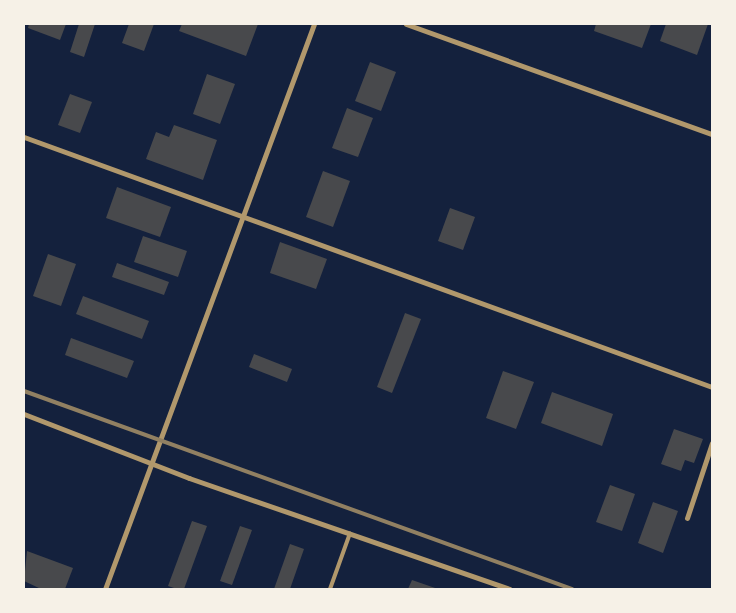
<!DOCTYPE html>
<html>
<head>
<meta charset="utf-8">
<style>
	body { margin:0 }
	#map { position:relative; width:736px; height:613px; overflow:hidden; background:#14213d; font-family:Merriweather,serif }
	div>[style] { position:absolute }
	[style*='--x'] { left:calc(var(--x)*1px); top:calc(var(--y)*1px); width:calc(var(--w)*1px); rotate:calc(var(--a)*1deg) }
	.building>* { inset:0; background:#48494c }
	.service>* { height:4px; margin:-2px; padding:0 2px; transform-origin:2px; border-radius:2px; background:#b1986c }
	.minor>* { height:5px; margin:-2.5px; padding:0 2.5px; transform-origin:2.5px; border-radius:2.5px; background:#b1986c }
	.rail>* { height:4px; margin:-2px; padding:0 2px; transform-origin:2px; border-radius:2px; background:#918062 }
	span { translate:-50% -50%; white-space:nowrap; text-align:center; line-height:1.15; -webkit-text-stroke:5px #f6f1e7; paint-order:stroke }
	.frame { position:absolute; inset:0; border:25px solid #f6f1e7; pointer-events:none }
</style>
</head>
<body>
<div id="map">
	<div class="building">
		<div style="clip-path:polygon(29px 24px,66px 24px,60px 40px,28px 28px)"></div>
		<div style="clip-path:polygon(79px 24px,95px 24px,84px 57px,70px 52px)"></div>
		<div style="clip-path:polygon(129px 24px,154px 24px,144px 51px,122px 43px)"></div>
		<div style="clip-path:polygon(182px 24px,258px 24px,246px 56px,179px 31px)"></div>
		<div style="clip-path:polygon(596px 24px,651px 24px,642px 48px,594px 31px)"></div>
		<div style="clip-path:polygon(666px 24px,708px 24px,697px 55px,660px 41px)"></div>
		<div style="clip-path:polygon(370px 62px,396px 72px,381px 111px,355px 101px)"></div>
		<div style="clip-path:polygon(207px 74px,235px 84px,220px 124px,193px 114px)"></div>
		<div style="clip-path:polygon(70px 94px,92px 102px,80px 133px,58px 125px)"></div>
		<div style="clip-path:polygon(347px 108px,373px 118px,358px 157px,332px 148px)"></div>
		<div style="clip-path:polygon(174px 125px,217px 140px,203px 180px,146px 159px,156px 132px,169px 137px)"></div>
		<div style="clip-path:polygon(323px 171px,350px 181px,333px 227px,306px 217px)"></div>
		<div style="clip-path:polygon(117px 187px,171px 207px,160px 237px,106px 218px)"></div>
		<div style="clip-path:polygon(450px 208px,475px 217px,463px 250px,438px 241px)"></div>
		<div style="clip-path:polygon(143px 236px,187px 251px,178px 277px,134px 262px)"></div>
		<div style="clip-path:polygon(280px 242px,327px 259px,316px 289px,270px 273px)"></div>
		<div style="clip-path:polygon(48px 254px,76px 264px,61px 306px,33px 296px)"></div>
		<div style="clip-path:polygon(117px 263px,169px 282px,164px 295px,112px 277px)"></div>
		<div style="clip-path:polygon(83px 296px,149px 321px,142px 339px,76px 314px)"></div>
		<div style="clip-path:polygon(405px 313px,421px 319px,392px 393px,377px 387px)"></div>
		<div style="clip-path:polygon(71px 338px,134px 361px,127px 378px,65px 355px)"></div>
		<div style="clip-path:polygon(254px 354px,292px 369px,287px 382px,249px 367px)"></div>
		<div style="clip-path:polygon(503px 371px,534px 382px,516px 429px,486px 418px)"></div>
		<div style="clip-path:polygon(552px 392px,613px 414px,602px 446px,541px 423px)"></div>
		<div style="clip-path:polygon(674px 429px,703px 439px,694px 463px,685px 460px,681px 471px,661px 464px)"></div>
		<div style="clip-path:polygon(610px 485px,635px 494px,622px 531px,596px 522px)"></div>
		<div style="clip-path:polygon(653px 502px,678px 511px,663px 553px,638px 543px)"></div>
		<div style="clip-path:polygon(192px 521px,207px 526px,184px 589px,177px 589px,168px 586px)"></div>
		<div style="clip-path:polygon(240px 526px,252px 530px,232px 585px,220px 581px)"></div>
		<div style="clip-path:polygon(290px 544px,304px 549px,290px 589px,274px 589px)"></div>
		<div style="clip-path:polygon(27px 551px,73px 568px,65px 589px,41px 589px,24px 581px)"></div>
		<div style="clip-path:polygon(412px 580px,438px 589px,408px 589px)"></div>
	</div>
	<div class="service">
		<div style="--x:330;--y:589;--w:59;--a:-70.3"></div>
	</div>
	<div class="minor">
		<div style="--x:406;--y:24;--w:325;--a:19.8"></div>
		<div style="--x:24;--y:137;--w:732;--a:19.97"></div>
		<div style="--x:24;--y:414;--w:177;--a:21.2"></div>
		<div style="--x:189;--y:478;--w:339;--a:19.1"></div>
		<div style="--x:687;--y:518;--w:79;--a:-71.6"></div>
		<div style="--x:105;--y:589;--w:602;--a:-69.7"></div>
	</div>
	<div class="rail">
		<div style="--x:24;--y:391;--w:583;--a:19.87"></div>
	</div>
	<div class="frame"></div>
</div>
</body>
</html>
